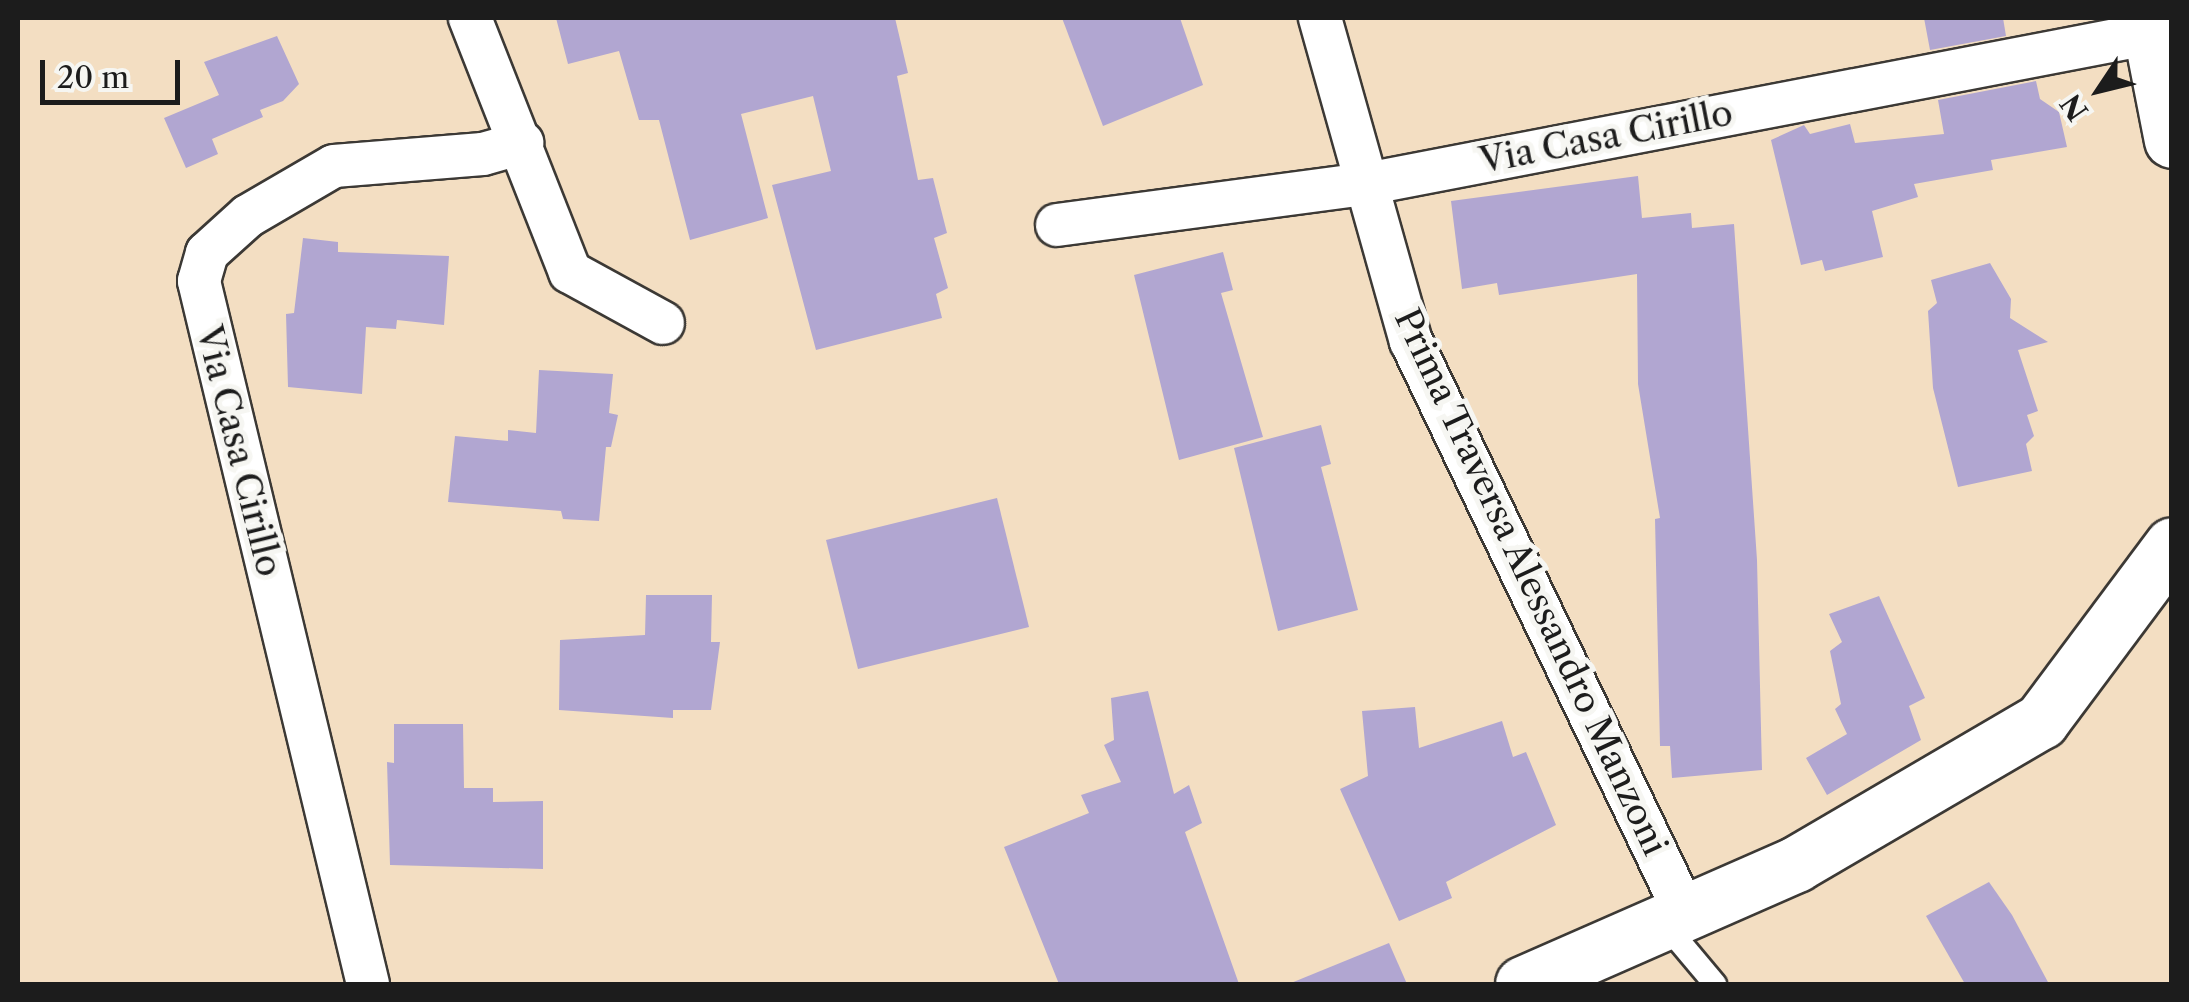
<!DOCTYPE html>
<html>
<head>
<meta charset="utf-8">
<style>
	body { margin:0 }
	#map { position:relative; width:2189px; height:1002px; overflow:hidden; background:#f3dec2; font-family:"Libre Caslon Text",serif }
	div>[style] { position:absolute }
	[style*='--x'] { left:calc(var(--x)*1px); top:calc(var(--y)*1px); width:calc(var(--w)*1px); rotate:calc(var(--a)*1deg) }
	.building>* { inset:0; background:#b1a6d1 }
	.roads { filter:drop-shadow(2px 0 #3c3935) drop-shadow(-2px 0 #3c3935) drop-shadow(0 2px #3c3935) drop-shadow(0 -2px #3c3935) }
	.lane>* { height:22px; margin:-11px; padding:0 11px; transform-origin:11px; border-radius:11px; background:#fff }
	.street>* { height:42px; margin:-21px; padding:0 21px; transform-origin:21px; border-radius:21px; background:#fff }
	.secondary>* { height:55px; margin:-27.5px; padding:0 27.5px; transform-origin:27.5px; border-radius:27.5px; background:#fff }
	span { translate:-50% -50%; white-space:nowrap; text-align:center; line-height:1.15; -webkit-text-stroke:10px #f6f6f2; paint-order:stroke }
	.street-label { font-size:35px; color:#1c1c1c }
	.frame { position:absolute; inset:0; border:20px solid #1c1c1c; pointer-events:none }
	.north { position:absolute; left:2049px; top:40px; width:100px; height:100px; -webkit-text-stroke:8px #f6f6f2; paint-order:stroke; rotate:235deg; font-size:28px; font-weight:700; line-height:40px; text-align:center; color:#1c1c1c }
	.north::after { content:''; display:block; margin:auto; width:35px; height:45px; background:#1c1c1c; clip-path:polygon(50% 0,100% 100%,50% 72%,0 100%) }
	.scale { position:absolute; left:40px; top:60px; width:140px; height:45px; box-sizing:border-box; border:5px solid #1c1c1c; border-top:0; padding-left:12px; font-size:30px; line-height:35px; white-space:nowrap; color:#1c1c1c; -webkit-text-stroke:8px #f6f6f2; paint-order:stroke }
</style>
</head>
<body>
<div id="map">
	<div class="building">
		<div style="clip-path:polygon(556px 18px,895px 18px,908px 73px,897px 76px,918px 180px,933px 178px,947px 233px,934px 238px,948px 288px,936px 294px,942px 318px,816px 350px,772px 185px,831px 171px,813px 96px,741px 114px,768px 218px,690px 240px,659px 120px,639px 120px,619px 51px,568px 64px)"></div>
		<div style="clip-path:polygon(1062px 18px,1180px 18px,1203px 85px,1103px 126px)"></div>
		<div style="clip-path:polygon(1924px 18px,2003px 18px,2006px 36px,1930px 50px)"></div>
		<div style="clip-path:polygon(277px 36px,299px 84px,283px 101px,260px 110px,263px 117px,212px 139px,218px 154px,186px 168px,164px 118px,219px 95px,204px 62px)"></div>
		<div style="clip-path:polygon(2036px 81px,2040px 99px,2059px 112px,2067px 147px,1991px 160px,1993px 170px,1914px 184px,1918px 197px,1872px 211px,1883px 257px,1825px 271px,1822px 260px,1801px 265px,1771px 140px,1804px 125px,1810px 134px,1850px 124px,1855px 143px,1944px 134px,1938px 100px)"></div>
		<div style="clip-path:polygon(1638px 176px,1642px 218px,1691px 213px,1692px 228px,1734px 224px,1757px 560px,1762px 770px,1672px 778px,1670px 746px,1660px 746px,1655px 519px,1660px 518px,1638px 384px,1637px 274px,1499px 295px,1497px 283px,1462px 289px,1451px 201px)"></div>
		<div style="clip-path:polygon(303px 238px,338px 242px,338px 252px,449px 256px,444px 325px,397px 320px,396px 329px,366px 327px,362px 394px,288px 387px,286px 314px,294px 313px)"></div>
		<div style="clip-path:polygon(1223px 252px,1233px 290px,1221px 293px,1263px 437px,1179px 460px,1134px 275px)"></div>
		<div style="clip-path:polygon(1990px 263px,2011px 299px,2010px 318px,2048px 342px,2018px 350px,2038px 411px,2027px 415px,2034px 436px,2026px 444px,2032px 471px,1958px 487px,1933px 388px,1928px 311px,1937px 303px,1931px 280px)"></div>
		<div style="clip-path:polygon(539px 370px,613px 374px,609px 413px,618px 415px,611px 447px,606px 447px,599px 521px,563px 519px,561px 511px,448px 502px,455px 436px,508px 441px,508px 430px,536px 433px)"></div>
		<div style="clip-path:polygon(1321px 425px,1331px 464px,1321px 467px,1358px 610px,1278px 631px,1234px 448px)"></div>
		<div style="clip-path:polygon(997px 498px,1029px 627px,858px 669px,826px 540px)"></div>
		<div style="clip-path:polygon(646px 595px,712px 595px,711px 642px,720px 642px,711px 710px,673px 710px,673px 718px,559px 710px,560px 640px,645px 635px)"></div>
		<div style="clip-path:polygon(1879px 596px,1925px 698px,1909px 706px,1921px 740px,1827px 795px,1806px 758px,1847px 734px,1835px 709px,1841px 704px,1830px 651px,1842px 642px,1829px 614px)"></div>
		<div style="clip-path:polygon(1148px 691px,1174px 794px,1189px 785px,1202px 823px,1185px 832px,1239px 984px,1059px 984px,1004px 847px,1089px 813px,1081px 795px,1121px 782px,1104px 745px,1114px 740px,1111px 698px)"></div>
		<div style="clip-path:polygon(1415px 707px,1419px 748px,1502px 721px,1513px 757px,1526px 752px,1556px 825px,1446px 882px,1452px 898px,1399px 921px,1340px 789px,1368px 776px,1362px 711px)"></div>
		<div style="clip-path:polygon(394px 724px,463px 724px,464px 788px,493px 788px,493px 802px,543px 801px,543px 869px,390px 865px,387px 762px,394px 763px)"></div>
		<div style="clip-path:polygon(1989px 882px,2012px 915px,2049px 984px,1965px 984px,1926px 916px)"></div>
		<div style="clip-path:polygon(1389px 943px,1407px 984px,1291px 984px,1291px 983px)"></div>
	</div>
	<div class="roads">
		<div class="lane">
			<div style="--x:1663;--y:922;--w:81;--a:50"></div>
		</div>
		<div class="street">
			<div style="--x:470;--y:18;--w:273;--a:68.5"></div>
			<div style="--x:570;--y:272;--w:106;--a:28.7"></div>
			<div style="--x:1320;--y:18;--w:336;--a:74.3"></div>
			<div style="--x:1411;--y:341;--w:634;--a:64.4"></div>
			<div style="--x:1057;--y:225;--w:312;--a:-7.6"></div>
			<div style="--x:1366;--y:184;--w:800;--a:-10.87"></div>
			<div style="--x:368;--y:984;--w:723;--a:-103.52"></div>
			<div style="--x:199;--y:281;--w:29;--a:-74"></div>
			<div style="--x:207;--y:253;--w:55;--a:-42.1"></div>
			<div style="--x:248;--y:216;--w:99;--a:-30.2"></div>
			<div style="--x:334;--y:166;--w:149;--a:-4.6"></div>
			<div style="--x:483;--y:154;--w:41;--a:-15.8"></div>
		</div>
		<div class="secondary">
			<div style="--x:2148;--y:18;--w:124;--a:78.9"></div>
			<div style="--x:1523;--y:984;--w:298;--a:-23.7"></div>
			<div style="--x:1796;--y:864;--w:284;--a:-30.3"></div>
			<div style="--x:2041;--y:721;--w:219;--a:-53.3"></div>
		</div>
	</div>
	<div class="street-label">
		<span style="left:1606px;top:137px;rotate:-11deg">Via Casa Cirillo</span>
		<span style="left:239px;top:451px;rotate:76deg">Via Casa Cirillo</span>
		<span style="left:1531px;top:582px;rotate:65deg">Prima Traversa Alessandro Manzoni</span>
	</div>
	<div class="frame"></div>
	<div class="north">N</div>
	<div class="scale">20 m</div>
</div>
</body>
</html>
